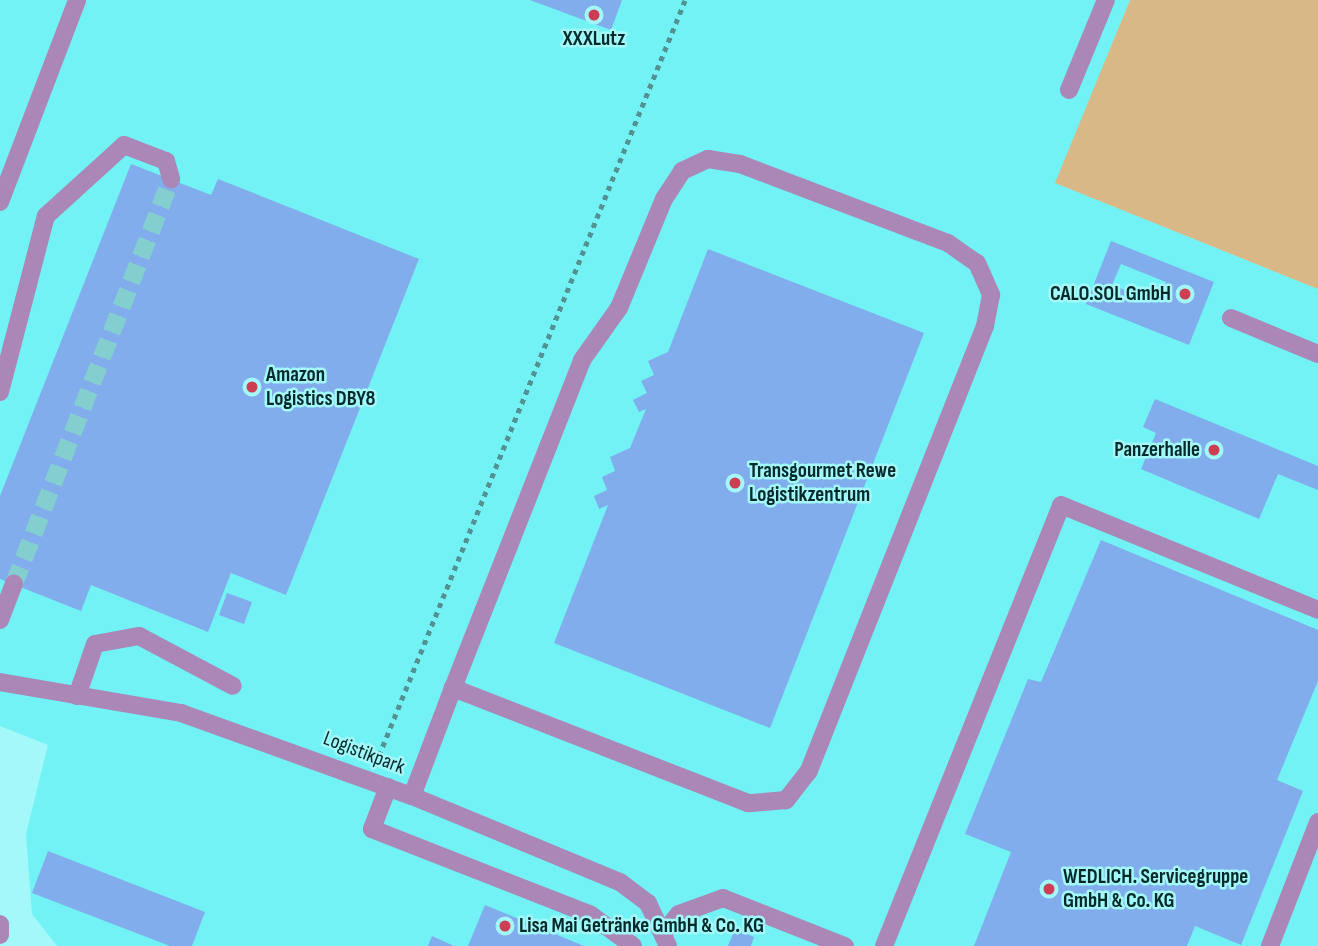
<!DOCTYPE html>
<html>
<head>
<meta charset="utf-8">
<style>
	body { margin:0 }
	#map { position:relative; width:1318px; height:946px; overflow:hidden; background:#a3f9fa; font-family:"Sofia Sans Condensed",sans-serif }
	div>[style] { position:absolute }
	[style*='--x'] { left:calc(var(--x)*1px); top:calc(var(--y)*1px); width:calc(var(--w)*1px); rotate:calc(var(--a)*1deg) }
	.built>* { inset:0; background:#72f2f5 }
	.green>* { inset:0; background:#d9b887 }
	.building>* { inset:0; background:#81adec }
	.minor-tunnel>* { height:18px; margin-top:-9px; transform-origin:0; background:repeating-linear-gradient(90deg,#83cfd0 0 18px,transparent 0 27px) }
	.path>* { height:4.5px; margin-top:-2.25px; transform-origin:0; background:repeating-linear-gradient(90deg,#539293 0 5px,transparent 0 10px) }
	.minor>* { height:18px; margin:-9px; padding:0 9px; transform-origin:9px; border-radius:9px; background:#aa87b6 }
	.dots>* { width:19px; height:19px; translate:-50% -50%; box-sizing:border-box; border:4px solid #a3f9fa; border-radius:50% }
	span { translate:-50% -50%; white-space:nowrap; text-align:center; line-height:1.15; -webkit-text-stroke:5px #a3f9fa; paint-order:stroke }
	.poi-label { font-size:21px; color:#02292a; font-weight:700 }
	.right { translate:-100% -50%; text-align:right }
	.left { translate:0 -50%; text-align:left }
	.street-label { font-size:21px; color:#02292a }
</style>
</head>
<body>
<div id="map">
	<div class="built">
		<div style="clip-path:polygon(0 0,1130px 0,1056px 183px,1318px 289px,1318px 946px,57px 946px,32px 914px,26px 834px,48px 745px,0 726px)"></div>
	</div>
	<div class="green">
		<div style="clip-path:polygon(1130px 0,1318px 0,1318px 289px,1055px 183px)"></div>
	</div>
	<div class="building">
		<div style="clip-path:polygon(530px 0,622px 0,611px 30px)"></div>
		<div style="clip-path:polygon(131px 164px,211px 195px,218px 179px,419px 259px,286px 595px,231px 573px,208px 632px,91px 585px,81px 611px,0 579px,0 496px)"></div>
		<div style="clip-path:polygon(evenodd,1111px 241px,1214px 282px,1189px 345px,1086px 304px,1111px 241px,1121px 264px,1166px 282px,1158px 303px,1112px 285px,1121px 264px)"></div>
		<div style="clip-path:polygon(708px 249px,924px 333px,770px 728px,554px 643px,608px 505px,599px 509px,594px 496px,607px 490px,602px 477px,615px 471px,610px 457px,630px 448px,646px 409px,639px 412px,633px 400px,647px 393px,641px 381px,654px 375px,648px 361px,668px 352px)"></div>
		<div style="clip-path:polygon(1155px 399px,1318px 466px,1318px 490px,1278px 474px,1259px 519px,1141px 469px,1156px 433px,1143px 427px)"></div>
		<div style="clip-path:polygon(1101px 540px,1318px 630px,1318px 681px,1277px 780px,1303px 791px,1241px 945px,1195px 926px,1187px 946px,974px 946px,1011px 852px,965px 834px,1028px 679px,1041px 682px)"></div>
		<div style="clip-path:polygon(227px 593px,252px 602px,244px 624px,219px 615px)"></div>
		<div style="clip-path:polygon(48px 851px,205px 912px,192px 946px,170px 946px,32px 893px)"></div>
		<div style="clip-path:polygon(485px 905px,584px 946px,468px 946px)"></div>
		<div style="clip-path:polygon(735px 929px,754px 937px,751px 946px,728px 946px)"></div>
		<div style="clip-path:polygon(432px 936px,454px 946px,428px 946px)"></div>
	</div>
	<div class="minor-tunnel">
		<div style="--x:14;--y:584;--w:434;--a:-68.8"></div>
	</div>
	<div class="path">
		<div style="--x:375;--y:765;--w:825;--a:-67.94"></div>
	</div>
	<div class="minor">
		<div style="--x:1069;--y:90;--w:97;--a:-67.7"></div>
		<div style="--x:0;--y:202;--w:216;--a:-69.1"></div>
		<div style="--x:1231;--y:318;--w:94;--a:22.5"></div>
		<div style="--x:0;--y:392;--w:182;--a:-75.4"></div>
		<div style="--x:46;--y:216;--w:105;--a:-42.3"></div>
		<div style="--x:124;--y:145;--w:45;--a:20.9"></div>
		<div style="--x:166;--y:161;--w:19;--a:74"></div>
		<div style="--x:0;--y:620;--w:39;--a:-69"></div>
		<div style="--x:0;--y:682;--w:184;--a:9.7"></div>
		<div style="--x:181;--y:713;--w:245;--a:19.8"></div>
		<div style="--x:412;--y:796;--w:225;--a:22.5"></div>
		<div style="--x:620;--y:882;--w:35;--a:37"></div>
		<div style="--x:648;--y:903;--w:47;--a:65.1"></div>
		<div style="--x:77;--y:696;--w:55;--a:-70.9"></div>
		<div style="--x:95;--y:644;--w:45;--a:-10.3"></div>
		<div style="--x:139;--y:636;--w:106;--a:28"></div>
		<div style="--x:388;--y:787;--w:45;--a:110.9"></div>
		<div style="--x:372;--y:829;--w:235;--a:21.4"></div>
		<div style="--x:591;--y:915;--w:52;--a:36.4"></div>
		<div style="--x:412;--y:796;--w:116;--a:-69.2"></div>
		<div style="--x:453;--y:688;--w:352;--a:-68.5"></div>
		<div style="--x:582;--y:360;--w:64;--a:-54.6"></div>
		<div style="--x:619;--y:308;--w:118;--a:-67.6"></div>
		<div style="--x:664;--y:199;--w:33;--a:-57"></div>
		<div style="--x:682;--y:171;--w:29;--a:-25"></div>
		<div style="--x:708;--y:159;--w:32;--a:9"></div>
		<div style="--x:740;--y:164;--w:222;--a:20.8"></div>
		<div style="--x:948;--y:243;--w:35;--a:35"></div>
		<div style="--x:977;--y:263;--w:35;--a:66"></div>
		<div style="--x:991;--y:295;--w:32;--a:101"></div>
		<div style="--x:985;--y:326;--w:480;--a:111.6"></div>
		<div style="--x:808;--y:772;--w:36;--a:128"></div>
		<div style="--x:786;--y:800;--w:38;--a:175"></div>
		<div style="--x:748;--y:803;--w:317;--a:-158.7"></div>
		<div style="--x:0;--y:924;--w:11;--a:90"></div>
		<div style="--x:665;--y:931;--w:22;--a:-51"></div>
		<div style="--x:679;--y:914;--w:47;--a:-20"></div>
		<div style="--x:723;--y:898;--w:131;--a:21.5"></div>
		<div style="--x:884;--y:946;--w:475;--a:-68.1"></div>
		<div style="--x:1061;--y:505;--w:278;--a:22.2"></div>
		<div style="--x:1270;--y:946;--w:133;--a:-68.8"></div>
	</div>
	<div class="dots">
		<div style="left:594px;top:15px;background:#ce3e52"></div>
		<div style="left:1185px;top:294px;background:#ce3e52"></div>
		<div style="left:252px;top:387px;background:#ce3e52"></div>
		<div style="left:1214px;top:450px;background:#ce3e52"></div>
		<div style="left:735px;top:483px;background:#ce3e52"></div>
		<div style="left:1049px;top:889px;background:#ce3e52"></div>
		<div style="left:505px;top:926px;background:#ce3e52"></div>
	</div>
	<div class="poi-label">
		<span style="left:594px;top:39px">XXXLutz</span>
		<span class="right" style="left:1171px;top:294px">CALO.SOL GmbH</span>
		<span class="left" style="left:266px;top:387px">Amazon<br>Logistics DBY8</span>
		<span class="right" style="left:1200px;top:450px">Panzerhalle</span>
		<span class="left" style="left:749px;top:483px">Transgourmet Rewe<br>Logistikzentrum</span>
		<span class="left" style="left:1063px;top:889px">WEDLICH. Servicegruppe<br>GmbH &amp; Co. KG</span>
		<span class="left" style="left:519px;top:926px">Lisa Mai Getränke GmbH &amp; Co. KG</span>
	</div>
	<div class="street-label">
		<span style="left:364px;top:753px;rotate:21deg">Logistikpark</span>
	</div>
</div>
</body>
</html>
